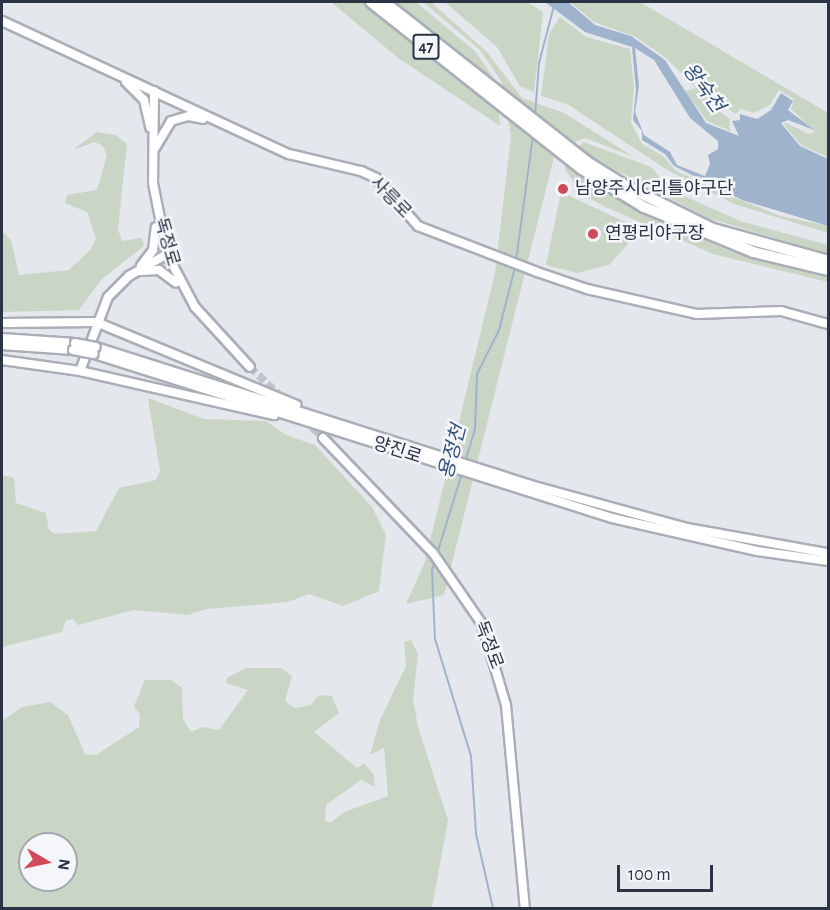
<!DOCTYPE html>
<html>
<head>
<meta charset="utf-8">
<style>
	body { margin:0 }
	#map { position:relative; width:830px; height:910px; overflow:hidden; background:#e4e7ec; font-family:"Alegreya Sans","Noto Sans KR",sans-serif }
	div>[style] { position:absolute }
	[style*='--x'] { left:calc(var(--x)*1px); top:calc(var(--y)*1px); width:calc(var(--w)*1px); rotate:calc(var(--a)*1deg) }
	.green>* { inset:0; background:#c9d6c5 }
	.water>* { inset:0; background:#9fb4cc }
	.stream>* { height:2px; margin:-1px; padding:0 1px; transform-origin:1px; border-radius:1px; background:#9fb4cc }
	.secondary-tunnel>* { height:8px; margin-top:-4px; transform-origin:0; background:repeating-linear-gradient(90deg,#bfc3cb 0 8px,transparent 0 12px) }
	.roads { filter:drop-shadow(2px 0 #a9aeb7) drop-shadow(-2px 0 #a9aeb7) drop-shadow(0 2px #a9aeb7) drop-shadow(0 -2px #a9aeb7) }
	.secondary>* { height:8px; margin:-4px; padding:0 4px; transform-origin:4px; border-radius:4px; background:#fff }
	.highway>* { height:10px; margin:-5px; padding:0 5px; transform-origin:5px; border-radius:5px; background:#fff }
	.bridges { filter:drop-shadow(2px 0 #a9aeb7) drop-shadow(-2px 0 #a9aeb7) drop-shadow(0 2px #a9aeb7) drop-shadow(0 -2px #a9aeb7) }
	.secondary-bridge>* { height:8px; margin:-4px; padding:0 4px; transform-origin:4px; border-radius:4px; background:#fff }
	.dots>* { width:16px; height:16px; translate:-50% -50%; box-sizing:border-box; border:3px solid #f4f6f9; border-radius:50% }
	span { translate:-50% -50%; white-space:nowrap; text-align:center; line-height:1.15; -webkit-text-stroke:5px #f4f6f9; paint-order:stroke }
	.shield-label span { padding:2px 4px; background:#f4f6f9; border:2px solid; border-radius:4px; -webkit-text-stroke-width:0 }
	.shield-label { font-size:16px; color:#2b3445; font-weight:700 }
	.poi-label { font-size:18px; color:#2b3445 }
	.left { translate:0 -50%; text-align:left }
	.street-label { font-size:18px; color:#2b3445 }
	.water-label { font-size:20px; color:#34527a; font-style:italic }
	.frame { position:absolute; inset:0; border:3px solid #2b3445; pointer-events:none }
	.north { position:absolute; left:18px; top:832px; width:60px; height:60px; box-sizing:border-box; background:#f4f6f9; border:2px solid #a4a8b1; border-radius:50%; rotate:99deg; font-size:16px; font-weight:700; line-height:24px; text-align:center; color:#2b3445 }
	.north::after { content:''; display:block; margin:auto; width:21px; height:27px; background:#d1495b; clip-path:polygon(50% 0,100% 100%,50% 72%,0 100%) }
	.scale { position:absolute; left:617px; top:865px; width:96px; height:27px; box-sizing:border-box; border:3px solid #2b3445; border-top:0; padding-left:8px; font-size:18px; line-height:21px; white-space:nowrap; color:#2b3445; -webkit-text-stroke:4px #f4f6f9; paint-order:stroke }
</style>
</head>
<body>
<div id="map">
	<div class="green">
		<div style="clip-path:polygon(331px 2px,416px 2px,475px 51px,497px 83px,500px 126px,398px 58px)"></div>
		<div style="clip-path:polygon(423px 2px,431px 2px,487px 52px,522px 98px,564px 113px,634px 157px,585px 138px,556px 149px,444px 595px,406px 604px,425px 562px,495px 273px,511px 136px,502px 82px,480px 50px)"></div>
		<div style="clip-path:polygon(445px 2px,527px 2px,543px 12px,534px 92px,520px 86px,497px 47px)"></div>
		<div style="clip-path:polygon(570px 2px,640px 2px,828px 113px,828px 157px,801px 145px,786px 127px,784px 122px,809px 134px,815px 132px,791px 109px,794px 99px,779px 90px,770px 105px,753px 113px,741px 109px,735px 114px,710px 93px,709px 104px,729px 118px,730px 131px,707px 121px,685px 91px,696px 88px,666px 58px,636px 37px,594px 22px)"></div>
		<div style="clip-path:polygon(560px 17px,586px 37px,630px 49px,634px 88px,631px 122px,642px 144px,663px 156px,675px 170px,725px 194px,781px 216px,828px 226px,828px 233px,734px 204px,669px 171px,567px 104px,541px 96px,549px 34px)"></div>
		<div style="clip-path:polygon(97px 132px,116px 135px,127px 144px,118px 229px,122px 241px,142px 238px,144px 246px,102px 279px,79px 310px,2px 312px,2px 231px,11px 240px,19px 275px,69px 270px,91px 249px,96px 239px,87px 212px,65px 203px,67px 195px,97px 190px,107px 155px,102px 145px,94px 142px,73px 150px)"></div>
		<div style="clip-path:polygon(584px 142px,651px 167px,661px 179px,658px 188px,671px 194px,673px 191px,740px 221px,828px 245px,828px 254px,708px 218px,591px 157px,579px 176px,636px 209px,727px 250px,828px 276px,828px 282px,713px 254px,603px 206px,581px 193px,565px 169px,569px 154px)"></div>
		<div style="clip-path:polygon(561px 192px,636px 227px,632px 239px,609px 265px,577px 273px,546px 265px)"></div>
		<div style="clip-path:polygon(148px 398px,204px 419px,266px 421px,286px 435px,315px 445px,372px 507px,386px 535px,379px 591px,343px 606px,309px 594px,288px 602px,206px 609px,188px 615px,133px 610px,78px 625px,73px 619px,66px 621px,62px 632px,2px 647px,2px 475px,14px 478px,16px 503px,46px 513px,49px 530px,55px 534px,96px 531px,119px 488px,156px 480px,160px 471px)"></div>
		<div style="clip-path:polygon(evenodd,411px 640px,418px 654px,413px 699px,418px 727px,448px 820px,432px 908px,2px 908px,2px 721px,22px 707px,50px 702px,68px 715px,85px 754px,96px 755px,139px 727px,140px 715px,134px 706px,145px 680px,171px 680px,182px 688px,183px 719px,191px 732px,202px 727px,219px 730px,248px 690px,225px 683px,228px 677px,247px 668px,281px 668px,292px 676px,285px 701px,295px 708px,311px 705px,319px 695px,332px 696px,339px 713px,314px 732px,357px 768px,364px 763px,374px 775px,375px 787px,361px 780px,326px 805px,325px 821px,330px 823px,344px 812px,388px 796px,384px 748px,370px 755px,380px 720px,406px 666px,404px 642px,411px 640px,30px 844px,66px 844px,66px 880px,30px 880px,30px 844px)"></div>
	</div>
	<div class="water">
		<div style="clip-path:polygon(evenodd,545px 2px,568px 2px,595px 25px,631px 36px,665px 60px,706px 123px,739px 136px,732px 121px,740px 120px,740px 114px,757px 119px,771px 110px,781px 93px,793px 101px,788px 110px,814px 130px,788px 120px,781px 123px,800px 146px,828px 159px,828px 226px,742px 200px,674px 166px,665px 154px,642px 140px,642px 131px,633px 120px,636px 90px,632px 47px,585px 32px,545px 2px,635px 48px,654px 60px,690px 118px,718px 141px,718px 149px,708px 155px,710px 164px,705px 176px,677px 165px,670px 152px,644px 135px,635px 112px,639px 86px,635px 48px)"></div>
	</div>
	<div class="stream">
		<div style="--x:535;--y:116;--w:53;--a:-85.7"></div>
		<div style="--x:539;--y:63;--w:63;--a:-75.3"></div>
		<div style="--x:516;--y:261;--w:126;--a:-82.3"></div>
		<div style="--x:465;--y:462;--w:34;--a:-73"></div>
		<div style="--x:475;--y:429;--w:55;--a:-87.9"></div>
		<div style="--x:477;--y:374;--w:49;--a:-63.4"></div>
		<div style="--x:499;--y:330;--w:65;--a:-75.7"></div>
		<div style="--x:437;--y:554;--w:85;--a:-72.8"></div>
		<div style="--x:435;--y:559;--w:12;--a:104"></div>
		<div style="--x:432;--y:571;--w:68;--a:87.5"></div>
		<div style="--x:435;--y:639;--w:122;--a:72.9"></div>
		<div style="--x:471;--y:756;--w:78;--a:86.3"></div>
		<div style="--x:476;--y:834;--w:76;--a:77.1"></div>
	</div>
	<div class="secondary-tunnel">
		<div style="--x:250;--y:367;--w:47;--a:44.1"></div>
		<div style="--x:304;--y:419;--w:27;--a:45"></div>
	</div>
	<div class="roads">
		<div class="secondary">
			<div style="--x:2;--y:21;--w:316;--a:24.9"></div>
			<div style="--x:289;--y:154;--w:74;--a:13.3"></div>
			<div style="--x:361;--y:171;--w:17;--a:25"></div>
			<div style="--x:376;--y:178;--w:64;--a:48.8"></div>
			<div style="--x:418;--y:226;--w:128;--a:21.1"></div>
			<div style="--x:537;--y:272;--w:53;--a:18.8"></div>
			<div style="--x:587;--y:289;--w:113;--a:12.8"></div>
			<div style="--x:697;--y:314;--w:84;--a:-2"></div>
			<div style="--x:781;--y:311;--w:49;--a:15.5"></div>
			<div style="--x:126;--y:82;--w:25;--a:45"></div>
			<div style="--x:144;--y:100;--w:28;--a:77"></div>
			<div style="--x:154;--y:91;--w:92;--a:90.6"></div>
			<div style="--x:153;--y:183;--w:72;--a:78.8"></div>
			<div style="--x:167;--y:254;--w:60;--a:62.2"></div>
			<div style="--x:195;--y:307;--w:81;--a:47.5"></div>
			<div style="--x:155;--y:148;--w:31;--a:-59"></div>
			<div style="--x:171;--y:121;--w:19;--a:-16"></div>
			<div style="--x:189;--y:116;--w:14;--a:12"></div>
			<div style="--x:141;--y:266;--w:20;--a:-53"></div>
			<div style="--x:153;--y:250;--w:23;--a:-83"></div>
			<div style="--x:141;--y:271;--w:18;--a:-3"></div>
			<div style="--x:159;--y:270;--w:21;--a:37"></div>
			<div style="--x:2;--y:323;--w:94;--a:-0.6"></div>
			<div style="--x:96;--y:322;--w:217;--a:22.5"></div>
			<div style="--x:2;--y:338;--w:73;--a:3.9"></div>
			<div style="--x:2;--y:345;--w:71;--a:4"></div>
			<div style="--x:96;--y:347;--w:464;--a:17.6"></div>
			<div style="--x:538;--y:487;--w:155;--a:15.4"></div>
			<div style="--x:687;--y:528;--w:143;--a:10.1"></div>
			<div style="--x:94;--y:354;--w:543;--a:17.57"></div>
			<div style="--x:612;--y:518;--w:149;--a:12.8"></div>
			<div style="--x:757;--y:551;--w:72;--a:8"></div>
			<div style="--x:2;--y:360;--w:79;--a:8"></div>
			<div style="--x:80;--y:371;--w:199;--a:12.8"></div>
			<div style="--x:80;--y:371;--w:79;--a:-69.3"></div>
			<div style="--x:108;--y:297;--w:30;--a:-45"></div>
			<div style="--x:129;--y:276;--w:44;--a:-30.1"></div>
			<div style="--x:323;--y:438;--w:159;--a:46.3"></div>
			<div style="--x:433;--y:553;--w:86;--a:55.4"></div>
			<div style="--x:482;--y:624;--w:84;--a:73.5"></div>
			<div style="--x:506;--y:705;--w:204;--a:84.7"></div>
		</div>
		<div class="highway">
			<div style="--x:371;--y:2;--w:269;--a:38.4"></div>
			<div style="--x:582;--y:169;--w:73;--a:31.5"></div>
			<div style="--x:644;--y:207;--w:118;--a:22.4"></div>
			<div style="--x:753;--y:252;--w:77;--a:13.5"></div>
			<div style="--x:384;--y:2;--w:258;--a:38.2"></div>
			<div style="--x:587;--y:162;--w:44;--a:31.9"></div>
			<div style="--x:624;--y:185;--w:99;--a:26.3"></div>
			<div style="--x:713;--y:229;--w:119;--a:15.5"></div>
		</div>
	</div>
	<div class="bridges">
		<div class="secondary-bridge">
			<div style="--x:75;--y:343;--w:21;--a:11"></div>
			<div style="--x:73;--y:350;--w:21;--a:11"></div>
		</div>
	</div>
	<div class="dots">
		<div style="left:563px;top:189px;background:#d1495b"></div>
		<div style="left:593px;top:234px;background:#d1495b"></div>
	</div>
	<div class="shield-label">
		<span style="left:426px;top:47px">47</span>
	</div>
	<div class="poi-label">
		<span class="left" style="left:575px;top:189px">남양주시C리틀야구단</span>
		<span class="left" style="left:605px;top:234px">연평리야구장</span>
	</div>
	<div class="street-label">
		<span style="left:390px;top:198px;rotate:46deg">사릉로</span>
		<span style="left:166px;top:242px;rotate:74deg">독정로</span>
		<span style="left:397px;top:451px;rotate:18deg">양진로</span>
		<span style="left:488px;top:645px;rotate:69deg">독정로</span>
	</div>
	<div class="water-label">
		<span style="left:703px;top:88px;rotate:54deg">왕숙천</span>
		<span style="left:453px;top:452px;rotate:-75deg">용정천</span>
	</div>
	<div class="frame"></div>
	<div class="north">N</div>
	<div class="scale">100 m</div>
</div>
</body>
</html>
